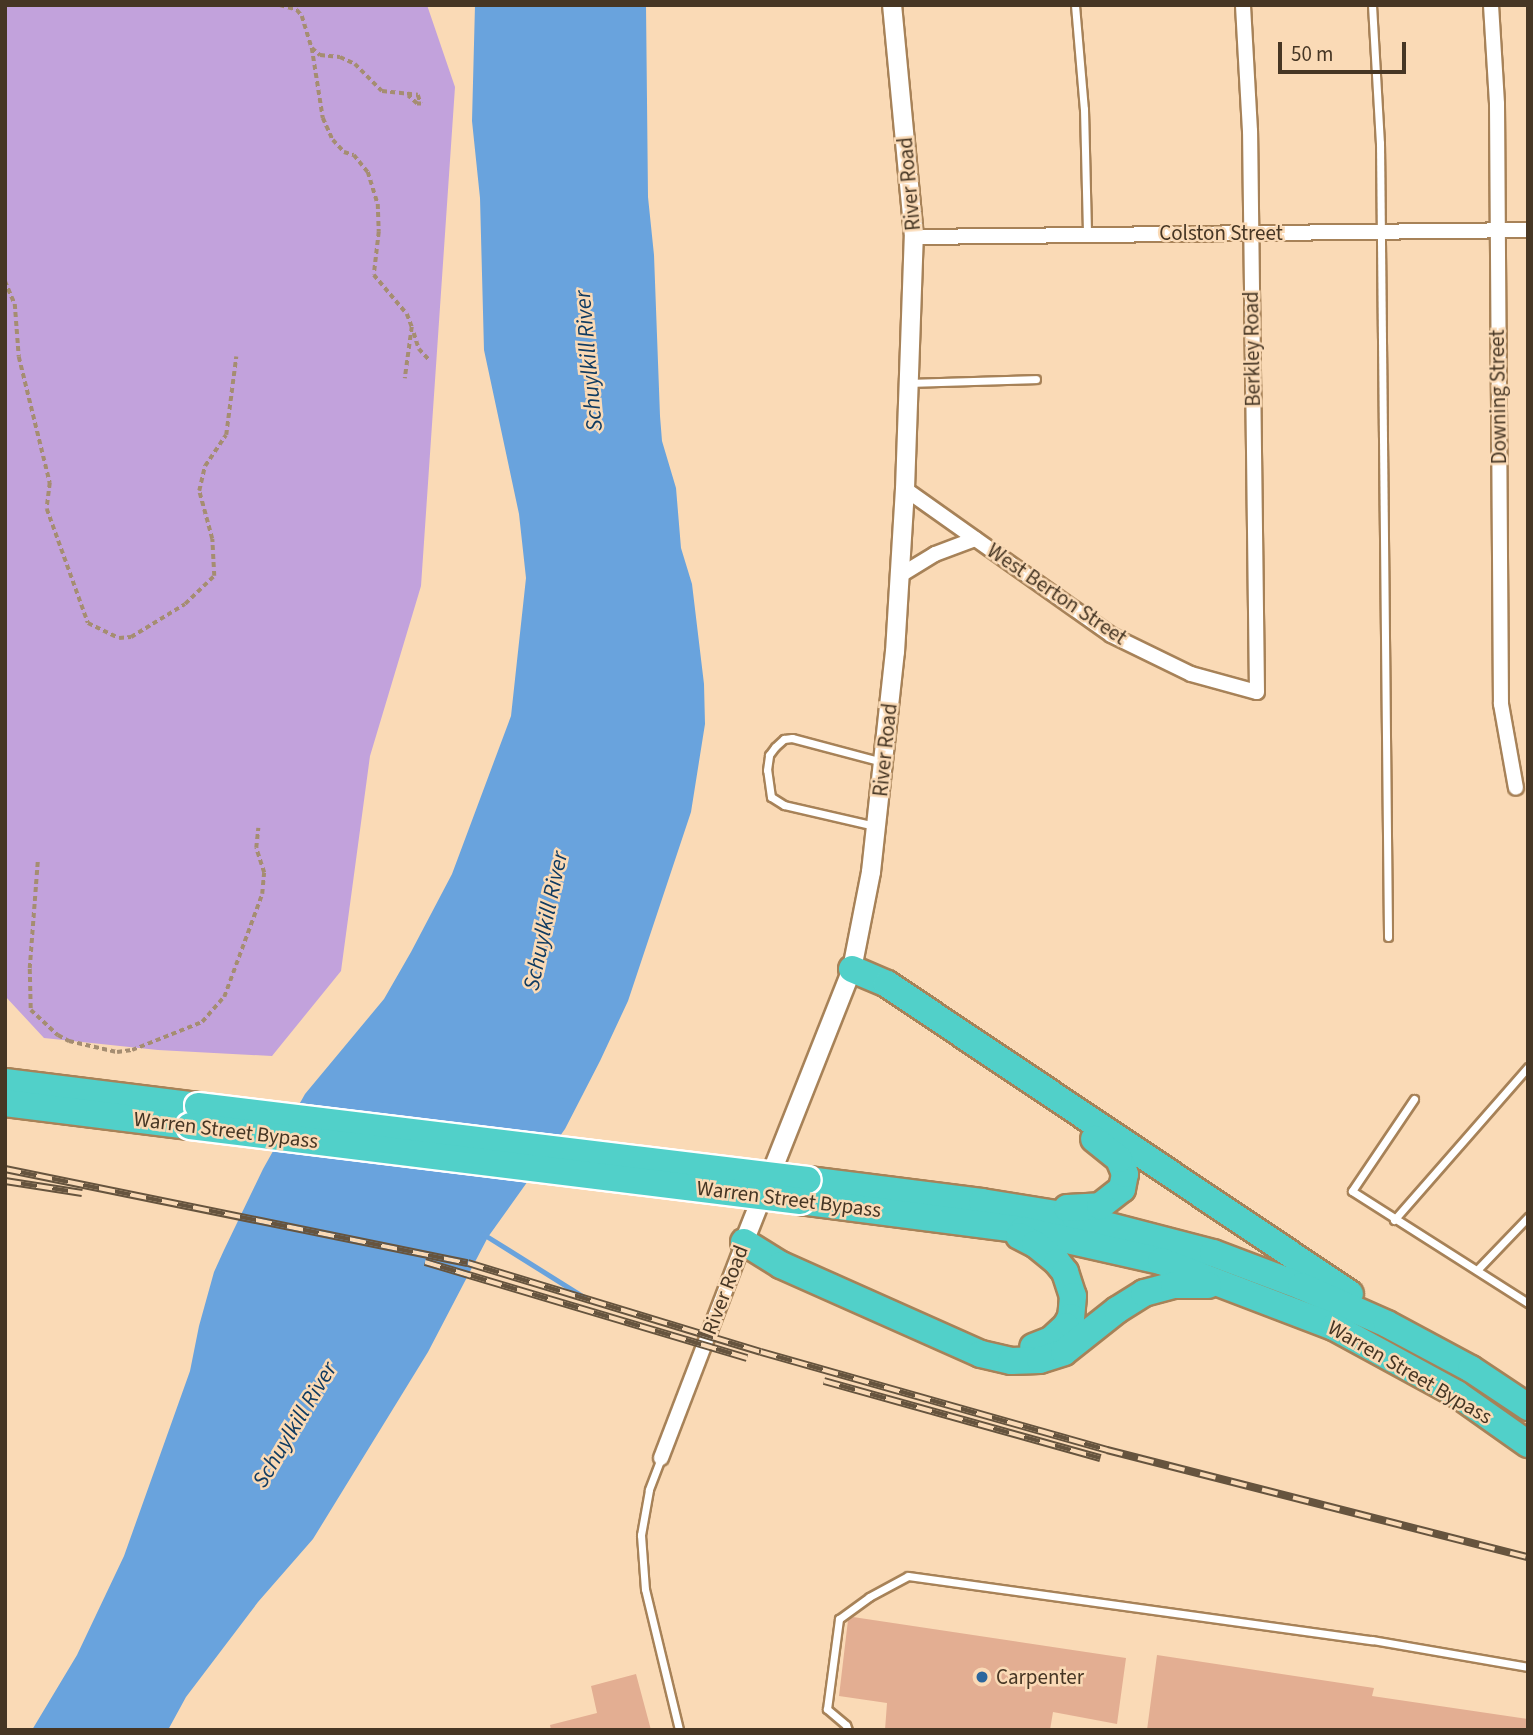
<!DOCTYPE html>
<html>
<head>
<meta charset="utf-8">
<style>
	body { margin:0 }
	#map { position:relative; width:1533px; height:1735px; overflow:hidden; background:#fadab6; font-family:"Source Sans 3",sans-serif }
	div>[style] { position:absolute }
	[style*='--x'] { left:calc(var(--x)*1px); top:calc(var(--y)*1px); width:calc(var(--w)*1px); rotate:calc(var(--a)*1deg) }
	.green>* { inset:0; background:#c2a2dc }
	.water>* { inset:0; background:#69a3dd }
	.stream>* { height:5px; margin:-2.5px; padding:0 2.5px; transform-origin:2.5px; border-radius:2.5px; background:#69a3dd }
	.building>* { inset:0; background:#e3ae92 }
	.path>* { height:3.5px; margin-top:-1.75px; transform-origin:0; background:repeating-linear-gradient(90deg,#a58d71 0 5px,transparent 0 8.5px) }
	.roads { filter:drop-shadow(2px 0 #a78258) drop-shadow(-2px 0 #a78258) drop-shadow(0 2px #a78258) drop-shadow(0 -2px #a78258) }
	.service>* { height:7px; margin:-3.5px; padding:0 3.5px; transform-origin:3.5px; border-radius:3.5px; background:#fff }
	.minor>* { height:14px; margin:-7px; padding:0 7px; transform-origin:7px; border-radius:7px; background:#fff }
	.tertiary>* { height:18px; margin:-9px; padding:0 9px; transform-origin:9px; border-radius:9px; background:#fff }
	.motorway>* { height:26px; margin:-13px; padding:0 13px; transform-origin:13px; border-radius:13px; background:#51d0c9 }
	.rail>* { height:8px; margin-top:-4px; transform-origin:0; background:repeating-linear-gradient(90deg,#fadab6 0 16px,#66543e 0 32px); box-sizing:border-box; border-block:2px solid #66543e }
	.bridges { filter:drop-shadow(2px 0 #fff) drop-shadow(-2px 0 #fff) drop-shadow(0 2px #fff) drop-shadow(0 -2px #fff) }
	.motorway-bridge>* { height:26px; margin:-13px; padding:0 13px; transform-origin:13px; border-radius:13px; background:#51d0c9 }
	.dots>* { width:19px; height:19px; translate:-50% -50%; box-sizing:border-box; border:4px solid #fadab6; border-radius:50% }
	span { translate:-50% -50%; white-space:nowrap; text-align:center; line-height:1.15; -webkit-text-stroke:5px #fadab6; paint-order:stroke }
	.street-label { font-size:21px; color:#463624 }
	.poi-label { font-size:21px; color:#463624 }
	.left { translate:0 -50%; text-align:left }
	.water-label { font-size:23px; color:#103b61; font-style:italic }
	.frame { position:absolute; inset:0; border:7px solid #463624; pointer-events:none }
	.scale { position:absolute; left:1278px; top:42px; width:128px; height:32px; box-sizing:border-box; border:4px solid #463624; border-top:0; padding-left:9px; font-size:21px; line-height:24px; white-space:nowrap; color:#463624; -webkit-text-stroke:5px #fadab6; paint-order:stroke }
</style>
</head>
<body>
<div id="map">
	<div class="green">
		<div style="clip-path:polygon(5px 5px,427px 5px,455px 87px,421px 586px,370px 756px,341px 971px,272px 1056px,158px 1050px,44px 1038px,5px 996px)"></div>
	</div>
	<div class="water">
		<div style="clip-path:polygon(475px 5px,646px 5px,648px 197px,654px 255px,660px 416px,662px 441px,676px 488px,681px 548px,692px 584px,704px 684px,705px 724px,691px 812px,628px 1001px,600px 1061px,565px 1129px,488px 1237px,428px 1352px,313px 1539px,258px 1602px,186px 1697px,168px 1730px,32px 1730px,77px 1655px,124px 1556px,190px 1371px,199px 1326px,214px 1272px,224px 1250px,263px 1169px,305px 1094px,384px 999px,411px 952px,452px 874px,511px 716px,526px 578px,519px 514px,484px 350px,480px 198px,472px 121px)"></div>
	</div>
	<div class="stream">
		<div style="--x:483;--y:1234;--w:119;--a:32"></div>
	</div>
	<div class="building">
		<div style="clip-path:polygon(853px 1617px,1126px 1658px,1117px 1724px,1053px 1712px,1050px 1730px,885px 1730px,887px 1703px,839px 1696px,848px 1620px)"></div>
		<div style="clip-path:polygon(1157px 1655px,1374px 1688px,1372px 1696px,1528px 1719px,1528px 1730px,1147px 1730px)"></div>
		<div style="clip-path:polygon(636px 1674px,651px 1730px,551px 1730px,550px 1725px,597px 1713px,591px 1686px)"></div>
	</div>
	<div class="path">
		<div style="--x:280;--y:5;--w:18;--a:16"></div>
		<div style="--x:297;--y:10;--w:8;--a:50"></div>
		<div style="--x:302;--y:16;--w:34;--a:73"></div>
		<div style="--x:312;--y:48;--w:11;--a:41"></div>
		<div style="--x:320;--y:55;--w:20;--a:6"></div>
		<div style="--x:340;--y:57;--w:17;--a:25"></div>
		<div style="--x:355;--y:64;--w:38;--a:45"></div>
		<div style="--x:382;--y:91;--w:36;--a:6"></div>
		<div style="--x:418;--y:95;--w:9;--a:72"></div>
		<div style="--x:421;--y:104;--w:4;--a:180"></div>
		<div style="--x:417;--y:104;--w:12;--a:-138"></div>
		<div style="--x:312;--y:48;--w:71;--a:81.1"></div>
		<div style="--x:323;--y:118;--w:24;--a:66"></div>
		<div style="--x:333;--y:140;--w:16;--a:47"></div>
		<div style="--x:344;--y:152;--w:10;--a:17"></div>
		<div style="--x:354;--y:155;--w:22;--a:51"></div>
		<div style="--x:368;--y:172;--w:34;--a:73"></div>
		<div style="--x:378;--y:204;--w:28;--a:88"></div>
		<div style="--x:379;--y:232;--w:43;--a:96.6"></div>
		<div style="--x:374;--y:275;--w:51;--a:49.8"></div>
		<div style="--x:407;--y:314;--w:14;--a:69"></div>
		<div style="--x:412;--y:327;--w:52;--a:97.7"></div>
		<div style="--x:5;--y:281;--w:25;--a:67"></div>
		<div style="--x:15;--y:304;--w:53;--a:85.7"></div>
		<div style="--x:19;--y:357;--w:130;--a:76.2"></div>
		<div style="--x:50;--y:483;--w:26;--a:97"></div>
		<div style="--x:47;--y:509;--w:121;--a:70.2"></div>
		<div style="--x:88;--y:623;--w:34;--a:26"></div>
		<div style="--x:119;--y:638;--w:12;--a:-5"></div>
		<div style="--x:131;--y:637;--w:63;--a:-31.4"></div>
		<div style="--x:185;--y:604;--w:40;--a:-44"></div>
		<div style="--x:214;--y:576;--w:37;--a:-93"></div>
		<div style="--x:212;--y:539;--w:50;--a:-105.2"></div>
		<div style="--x:199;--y:491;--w:26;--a:-77"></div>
		<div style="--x:205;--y:466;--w:37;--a:-56"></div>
		<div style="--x:226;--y:435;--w:79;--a:-82.7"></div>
		<div style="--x:414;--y:333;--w:17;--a:73"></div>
		<div style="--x:419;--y:349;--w:16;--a:47"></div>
		<div style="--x:38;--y:862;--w:107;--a:94.3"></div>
		<div style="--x:30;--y:969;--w:41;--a:88.6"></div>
		<div style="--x:31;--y:1010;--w:37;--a:43"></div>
		<div style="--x:58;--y:1035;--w:13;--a:29"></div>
		<div style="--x:69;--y:1041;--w:49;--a:12.9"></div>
		<div style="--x:117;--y:1052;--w:15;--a:-8"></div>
		<div style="--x:132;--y:1050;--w:75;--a:-21.8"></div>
		<div style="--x:202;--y:1022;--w:33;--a:-49"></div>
		<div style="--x:224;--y:997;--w:110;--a:-69.7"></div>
		<div style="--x:262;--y:894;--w:21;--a:-85"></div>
		<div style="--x:264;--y:873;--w:26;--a:-108"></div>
		<div style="--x:256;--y:848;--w:20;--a:-84"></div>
	</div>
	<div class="roads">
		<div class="service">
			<div style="--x:1075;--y:5;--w:104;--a:85.1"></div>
			<div style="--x:1084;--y:109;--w:125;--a:88.6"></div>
			<div style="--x:1372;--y:5;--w:138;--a:86.7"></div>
			<div style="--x:1380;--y:143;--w:794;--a:89.42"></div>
			<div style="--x:911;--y:383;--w:125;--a:-1.8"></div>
			<div style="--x:875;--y:826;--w:93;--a:-167"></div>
			<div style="--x:784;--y:805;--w:15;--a:-148"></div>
			<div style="--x:771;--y:797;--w:27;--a:-98"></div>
			<div style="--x:767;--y:770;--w:15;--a:-82"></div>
			<div style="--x:769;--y:755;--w:10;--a:-53"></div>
			<div style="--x:775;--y:747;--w:12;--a:-42"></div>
			<div style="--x:784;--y:739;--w:8;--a:-7"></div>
			<div style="--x:792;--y:738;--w:94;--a:14.8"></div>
			<div style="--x:1414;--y:1099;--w:111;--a:124"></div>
			<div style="--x:1352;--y:1191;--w:209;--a:32.5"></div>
			<div style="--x:1394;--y:1220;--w:203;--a:-48.8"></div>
			<div style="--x:1477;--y:1270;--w:74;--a:-46.1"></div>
			<div style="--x:661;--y:1458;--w:34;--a:111"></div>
			<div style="--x:649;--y:1490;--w:46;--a:100.1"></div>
			<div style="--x:641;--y:1535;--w:54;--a:85.8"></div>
			<div style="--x:645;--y:1589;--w:145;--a:76.4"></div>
			<div style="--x:848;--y:1730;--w:5;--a:-112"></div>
			<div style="--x:846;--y:1725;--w:25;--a:-140"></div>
			<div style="--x:827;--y:1709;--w:91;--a:-82.4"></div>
			<div style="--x:839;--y:1619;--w:37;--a:-36"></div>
			<div style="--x:869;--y:1597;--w:44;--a:-28.3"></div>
			<div style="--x:908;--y:1576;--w:468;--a:7.9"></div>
			<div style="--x:1372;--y:1640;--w:158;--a:9.8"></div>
		</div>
		<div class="minor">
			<div style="--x:1491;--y:5;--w:99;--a:86.5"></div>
			<div style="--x:1497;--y:104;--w:600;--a:89.62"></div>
			<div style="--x:1501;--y:704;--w:85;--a:79.9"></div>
			<div style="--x:914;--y:237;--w:614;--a:-0.65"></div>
			<div style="--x:905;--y:489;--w:252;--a:35.3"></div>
			<div style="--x:1111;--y:635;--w:89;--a:26"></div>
			<div style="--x:1191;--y:674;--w:68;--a:15.3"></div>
			<div style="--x:1257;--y:692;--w:561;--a:-90.71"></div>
			<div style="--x:1250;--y:131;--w:126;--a:-93.2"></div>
			<div style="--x:899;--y:576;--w:42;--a:-31.4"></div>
			<div style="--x:935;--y:554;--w:43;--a:-20.6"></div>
			<div style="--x:661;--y:1458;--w:231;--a:-69"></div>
		</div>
		<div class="tertiary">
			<div style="--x:744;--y:1242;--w:294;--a:-68.4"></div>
			<div style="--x:852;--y:969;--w:99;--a:-78.9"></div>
			<div style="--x:871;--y:872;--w:221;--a:-83.8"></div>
			<div style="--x:895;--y:652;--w:163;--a:-86.5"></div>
			<div style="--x:905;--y:489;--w:252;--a:-88"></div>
			<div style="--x:914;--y:237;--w:233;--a:-95.4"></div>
		</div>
		<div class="motorway">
			<div style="--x:852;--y:969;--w:38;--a:23"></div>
			<div style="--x:887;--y:984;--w:557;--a:33.8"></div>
			<div style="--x:5;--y:1082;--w:194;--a:7.1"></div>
			<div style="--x:5;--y:1103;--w:186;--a:7.1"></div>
			<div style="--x:808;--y:1180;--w:175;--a:7.2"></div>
			<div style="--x:982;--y:1202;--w:94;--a:9.2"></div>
			<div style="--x:1075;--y:1217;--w:143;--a:14.6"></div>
			<div style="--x:1213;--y:1253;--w:94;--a:20.6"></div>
			<div style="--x:1301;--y:1286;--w:94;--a:23.8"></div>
			<div style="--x:1387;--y:1324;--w:95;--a:28.2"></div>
			<div style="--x:1471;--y:1369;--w:69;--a:33.7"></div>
			<div style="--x:800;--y:1201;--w:225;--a:7.4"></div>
			<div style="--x:1023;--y:1230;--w:141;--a:12.7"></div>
			<div style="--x:1161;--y:1261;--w:185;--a:20.9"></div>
			<div style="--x:1334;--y:1327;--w:140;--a:28.6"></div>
			<div style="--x:1457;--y:1394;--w:87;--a:35.2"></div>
			<div style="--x:1067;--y:1208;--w:33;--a:-3"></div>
			<div style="--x:1100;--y:1206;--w:28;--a:-38"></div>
			<div style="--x:1122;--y:1189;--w:15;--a:-79"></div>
			<div style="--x:1125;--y:1174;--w:16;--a:-112"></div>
			<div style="--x:1119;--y:1159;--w:32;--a:-141"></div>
			<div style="--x:1019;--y:1236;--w:18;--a:27"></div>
			<div style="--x:1035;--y:1244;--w:28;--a:39"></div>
			<div style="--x:1057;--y:1262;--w:13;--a:51"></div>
			<div style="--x:1065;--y:1272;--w:25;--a:72"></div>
			<div style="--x:1073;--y:1296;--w:21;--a:95"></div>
			<div style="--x:1071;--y:1317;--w:10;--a:119"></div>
			<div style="--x:1066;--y:1326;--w:21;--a:137"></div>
			<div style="--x:1051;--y:1340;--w:19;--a:159"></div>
			<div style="--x:744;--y:1242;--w:44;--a:31.9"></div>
			<div style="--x:781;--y:1265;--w:219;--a:24"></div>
			<div style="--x:981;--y:1354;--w:31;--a:13"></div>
			<div style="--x:1011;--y:1361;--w:29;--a:-2"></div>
			<div style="--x:1040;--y:1360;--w:25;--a:-18"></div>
			<div style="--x:1064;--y:1352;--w:68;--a:-38.4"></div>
			<div style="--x:1117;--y:1310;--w:32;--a:-32"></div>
			<div style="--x:1144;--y:1293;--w:31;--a:-15"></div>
			<div style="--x:1174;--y:1285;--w:34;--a:0"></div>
		</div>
	</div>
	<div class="rail">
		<div style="--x:5;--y:1169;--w:472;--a:11.5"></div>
		<div style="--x:468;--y:1263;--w:306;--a:16.9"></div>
		<div style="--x:761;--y:1352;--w:360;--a:15.8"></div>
		<div style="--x:1107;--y:1450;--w:434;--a:14.3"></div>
		<div style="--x:5;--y:1181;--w:78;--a:8.9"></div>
		<div style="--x:425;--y:1262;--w:336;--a:16.6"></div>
		<div style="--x:824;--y:1381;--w:287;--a:15.6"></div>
	</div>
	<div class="bridges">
		<div class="motorway-bridge">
			<div style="--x:198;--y:1106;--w:614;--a:6.92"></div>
			<div style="--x:190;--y:1126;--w:615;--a:7.01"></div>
		</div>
	</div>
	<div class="dots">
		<div style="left:982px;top:1677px;background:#2b669d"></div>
	</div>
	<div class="street-label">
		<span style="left:909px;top:184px;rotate:-95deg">River Road</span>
		<span style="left:1221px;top:233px">Colston Street</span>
		<span style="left:1252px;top:349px;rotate:-91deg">Berkley Road</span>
		<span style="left:1498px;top:397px;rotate:-91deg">Downing Street</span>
		<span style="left:1057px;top:594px;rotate:34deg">West Berton Street</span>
		<span style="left:885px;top:750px;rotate:-84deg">River Road</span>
		<span style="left:226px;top:1130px;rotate:7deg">Warren Street Bypass</span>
		<span style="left:789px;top:1199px;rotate:7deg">Warren Street Bypass</span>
		<span style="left:725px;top:1290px;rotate:-69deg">River Road</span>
		<span style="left:1410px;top:1372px;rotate:30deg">Warren Street Bypass</span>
	</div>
	<div class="poi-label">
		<span class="left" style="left:996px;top:1677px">Carpenter</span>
	</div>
	<div class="water-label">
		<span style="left:589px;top:361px;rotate:-95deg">Schuylkill River</span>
		<span style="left:546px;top:921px;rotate:-78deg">Schuylkill River</span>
		<span style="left:295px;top:1425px;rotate:-59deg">Schuylkill River</span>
	</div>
	<div class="frame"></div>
	<div class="scale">50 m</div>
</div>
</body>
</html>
